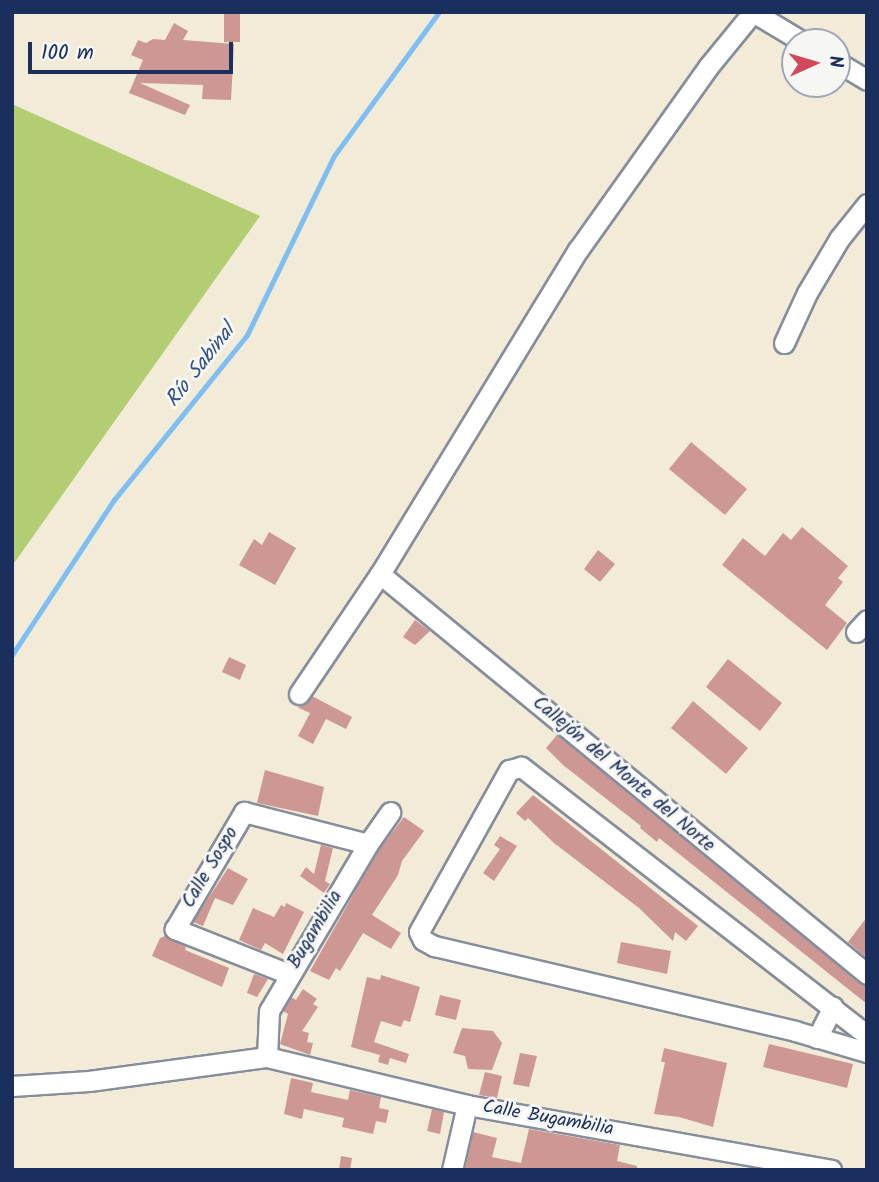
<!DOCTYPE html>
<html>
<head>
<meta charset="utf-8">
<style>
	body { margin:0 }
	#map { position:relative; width:879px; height:1182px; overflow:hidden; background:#f1ebd8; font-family:Kalam,sans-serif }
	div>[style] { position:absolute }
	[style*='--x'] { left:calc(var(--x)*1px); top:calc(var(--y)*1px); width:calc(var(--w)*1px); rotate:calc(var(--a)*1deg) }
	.green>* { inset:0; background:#b2cd72 }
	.stream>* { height:4.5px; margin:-2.25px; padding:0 2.25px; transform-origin:2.25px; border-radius:2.25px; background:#7ebef2 }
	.building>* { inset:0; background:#cd9894 }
	.roads { filter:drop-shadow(2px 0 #868d9b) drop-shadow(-2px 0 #868d9b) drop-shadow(0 2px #868d9b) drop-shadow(0 -2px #868d9b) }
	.minor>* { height:19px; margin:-9.5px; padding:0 9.5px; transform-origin:9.5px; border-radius:9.5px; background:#fff }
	span { translate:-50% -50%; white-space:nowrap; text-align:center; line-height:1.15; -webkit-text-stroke:6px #f6f6f2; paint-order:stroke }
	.street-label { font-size:19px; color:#1b2f5e }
	.water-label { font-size:21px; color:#345383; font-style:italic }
	.frame { position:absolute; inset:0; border:14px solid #1b2f5e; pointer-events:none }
	.north { position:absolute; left:781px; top:28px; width:70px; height:70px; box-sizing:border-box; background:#f6f6f2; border:2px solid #9ea6b7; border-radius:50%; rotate:86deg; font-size:19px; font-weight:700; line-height:28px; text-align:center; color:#1b2f5e }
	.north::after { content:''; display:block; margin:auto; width:24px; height:32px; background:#d1495b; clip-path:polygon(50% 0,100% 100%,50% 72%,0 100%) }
	.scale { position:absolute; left:28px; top:42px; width:205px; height:32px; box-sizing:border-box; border:4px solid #1b2f5e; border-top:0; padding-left:9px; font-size:21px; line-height:24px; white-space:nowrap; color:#1b2f5e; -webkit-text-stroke:5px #f6f6f2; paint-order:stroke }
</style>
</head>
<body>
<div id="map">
	<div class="green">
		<div style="clip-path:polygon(12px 104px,260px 216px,12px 566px)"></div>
	</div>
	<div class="stream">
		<div style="--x:12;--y:655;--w:186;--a:-56.7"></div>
		<div style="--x:114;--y:500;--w:212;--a:-51.1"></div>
		<div style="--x:247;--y:335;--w:199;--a:-64.1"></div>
		<div style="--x:334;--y:156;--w:178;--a:-53.9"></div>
	</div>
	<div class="building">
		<div style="clip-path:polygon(224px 14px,240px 14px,240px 42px,224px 42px)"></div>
		<div style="clip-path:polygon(174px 23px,188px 31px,183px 40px,234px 44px,231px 100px,202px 99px,203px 85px,140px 83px,190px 105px,185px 115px,129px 93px,143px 60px,131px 55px,138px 40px,146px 43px,153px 39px,165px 40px)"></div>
		<div style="clip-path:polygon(691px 442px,747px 489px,725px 515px,669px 469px)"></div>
		<div style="clip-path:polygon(802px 527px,848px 566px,838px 578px,843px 582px,825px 605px,847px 623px,827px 650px,722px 565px,743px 538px,765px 556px,783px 533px,791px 540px)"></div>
		<div style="clip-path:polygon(269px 532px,296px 548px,275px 585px,239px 565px,254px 539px,262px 545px)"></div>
		<div style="clip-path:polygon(598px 550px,615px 564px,600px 582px,584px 569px)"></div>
		<div style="clip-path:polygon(415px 620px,430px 631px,415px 645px,403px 637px)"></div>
		<div style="clip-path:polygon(229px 657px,246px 665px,240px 680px,222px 672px)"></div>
		<div style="clip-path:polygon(728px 659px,782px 703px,760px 731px,706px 687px)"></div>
		<div style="clip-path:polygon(312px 696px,352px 717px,346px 729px,326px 719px,313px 744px,298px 736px,310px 713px,297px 707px,305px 705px)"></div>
		<div style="clip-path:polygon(693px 701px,748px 748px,726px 774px,671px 728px)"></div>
		<div style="clip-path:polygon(557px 735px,859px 983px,867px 986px,867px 1004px,659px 838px,657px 842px,640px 828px,641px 826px,563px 765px,546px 748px)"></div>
		<div style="clip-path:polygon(265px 770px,324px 787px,318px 816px,257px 803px)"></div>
		<div style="clip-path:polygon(533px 795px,698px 926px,686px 941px,675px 932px,673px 941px,639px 908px,554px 843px,528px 818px,525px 821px,516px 813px)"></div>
		<div style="clip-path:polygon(404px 817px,424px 831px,402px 861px,398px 875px,372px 915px,401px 933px,391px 949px,363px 933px,340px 971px,336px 968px,329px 980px,310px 971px,378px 851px)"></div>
		<div style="clip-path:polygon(500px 836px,517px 846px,494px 881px,483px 873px,500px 849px,494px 845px)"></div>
		<div style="clip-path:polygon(321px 845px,333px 848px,325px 881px,330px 884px,324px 893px,300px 876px,306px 867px,314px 874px)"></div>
		<div style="clip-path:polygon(228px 868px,248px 879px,233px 905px,215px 898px,203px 926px,193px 922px)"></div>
		<div style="clip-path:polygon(286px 903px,304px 912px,283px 954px,265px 943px,261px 950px,239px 940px,253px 908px,274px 917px,281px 905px,285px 907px)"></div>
		<div style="clip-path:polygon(867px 917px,867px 958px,848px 942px)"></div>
		<div style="clip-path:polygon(165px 936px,186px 947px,185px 950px,229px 968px,222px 987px,152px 956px,160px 938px)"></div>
		<div style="clip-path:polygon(621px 942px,671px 951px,667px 974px,617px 963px)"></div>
		<div style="clip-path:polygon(254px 974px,268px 979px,257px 997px,247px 993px)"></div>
		<div style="clip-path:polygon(381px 975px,420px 987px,410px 1022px,404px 1020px,401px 1027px,381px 1021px,374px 1042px,409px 1054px,406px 1063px,390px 1058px,388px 1065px,378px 1062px,380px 1055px,351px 1047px,367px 977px,380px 980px)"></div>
		<div style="clip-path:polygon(303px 989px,317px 999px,313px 1004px,318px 1007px,302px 1031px,309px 1033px,307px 1042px,313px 1043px,310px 1055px,280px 1044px,288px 1014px,283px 1011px,291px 997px,296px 1000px)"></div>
		<div style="clip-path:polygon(440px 995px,461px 1000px,456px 1020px,435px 1015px)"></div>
		<div style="clip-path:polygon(462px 1028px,493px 1031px,502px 1043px,492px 1070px,468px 1069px,465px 1056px,453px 1053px)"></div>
		<div style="clip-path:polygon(769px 1044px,853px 1064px,847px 1088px,763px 1067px)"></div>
		<div style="clip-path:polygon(664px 1048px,727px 1063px,713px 1127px,679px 1117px,654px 1114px,665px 1062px,661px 1062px)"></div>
		<div style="clip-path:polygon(520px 1053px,537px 1056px,529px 1087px,513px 1084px)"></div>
		<div style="clip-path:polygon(485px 1072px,502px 1076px,497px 1098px,479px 1095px)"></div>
		<div style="clip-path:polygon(291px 1078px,313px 1083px,311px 1092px,348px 1100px,350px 1090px,381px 1097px,379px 1108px,389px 1110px,386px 1123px,376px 1121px,373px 1134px,342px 1127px,344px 1118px,304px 1109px,302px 1119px,284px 1114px)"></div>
		<div style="clip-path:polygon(432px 1109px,444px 1112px,440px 1134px,427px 1131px)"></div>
		<div style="clip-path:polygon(529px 1129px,620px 1145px,617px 1161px,637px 1166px,637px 1170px,465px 1170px,473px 1132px,497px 1138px,492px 1157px,521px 1163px)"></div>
		<div style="clip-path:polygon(341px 1156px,352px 1158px,350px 1170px,339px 1170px)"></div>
	</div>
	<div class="roads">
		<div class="minor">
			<div style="--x:837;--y:62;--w:35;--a:31"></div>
			<div style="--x:784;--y:343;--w:55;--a:-65.3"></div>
			<div style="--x:807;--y:293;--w:63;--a:-59.3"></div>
			<div style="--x:839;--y:239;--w:45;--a:-51.3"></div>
			<div style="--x:380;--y:574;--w:630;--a:39.4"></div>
			<div style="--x:856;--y:632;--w:16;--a:-47"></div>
			<div style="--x:299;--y:694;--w:145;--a:-56"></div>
			<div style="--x:380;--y:574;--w:380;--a:-58.6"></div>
			<div style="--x:578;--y:250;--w:224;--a:-54.6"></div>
			<div style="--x:708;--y:67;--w:71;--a:-50.7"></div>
			<div style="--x:753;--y:12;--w:58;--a:31"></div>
			<div style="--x:289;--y:974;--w:123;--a:-158.5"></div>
			<div style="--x:175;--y:929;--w:136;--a:-59.5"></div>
			<div style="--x:244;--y:812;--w:128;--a:14.5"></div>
			<div style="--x:867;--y:1035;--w:438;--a:-142.2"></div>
			<div style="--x:521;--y:767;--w:12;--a:166"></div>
			<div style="--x:509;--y:770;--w:185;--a:119.1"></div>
			<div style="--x:419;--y:932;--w:9;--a:63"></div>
			<div style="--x:423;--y:940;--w:13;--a:29"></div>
			<div style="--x:434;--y:946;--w:371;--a:13.2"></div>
			<div style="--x:795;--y:1031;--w:75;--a:16.3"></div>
			<div style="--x:817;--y:1038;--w:35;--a:-63"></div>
			<div style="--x:267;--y:1057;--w:46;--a:-87.5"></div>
			<div style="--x:269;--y:1011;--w:194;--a:-59.3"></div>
			<div style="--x:368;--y:844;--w:39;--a:-55"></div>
			<div style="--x:12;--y:1086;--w:77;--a:-3.7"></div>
			<div style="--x:89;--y:1081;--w:180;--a:-7.7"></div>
			<div style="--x:267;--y:1057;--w:206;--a:13.5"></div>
			<div style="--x:467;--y:1105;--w:370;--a:10.1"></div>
			<div style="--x:452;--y:1170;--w:67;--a:-77"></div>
		</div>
	</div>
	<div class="street-label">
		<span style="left:623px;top:775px;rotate:40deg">Callejón del Monte del Norte</span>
		<span style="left:211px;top:868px;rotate:-59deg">Calle Sospo</span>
		<span style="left:316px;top:930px;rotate:-59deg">Bugambilia</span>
		<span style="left:548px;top:1119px;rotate:10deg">Calle Bugambilia</span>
	</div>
	<div class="water-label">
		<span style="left:201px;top:366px;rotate:-52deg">Río Sabinal</span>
	</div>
	<div class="frame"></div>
	<div class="north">N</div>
	<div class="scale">100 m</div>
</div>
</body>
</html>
